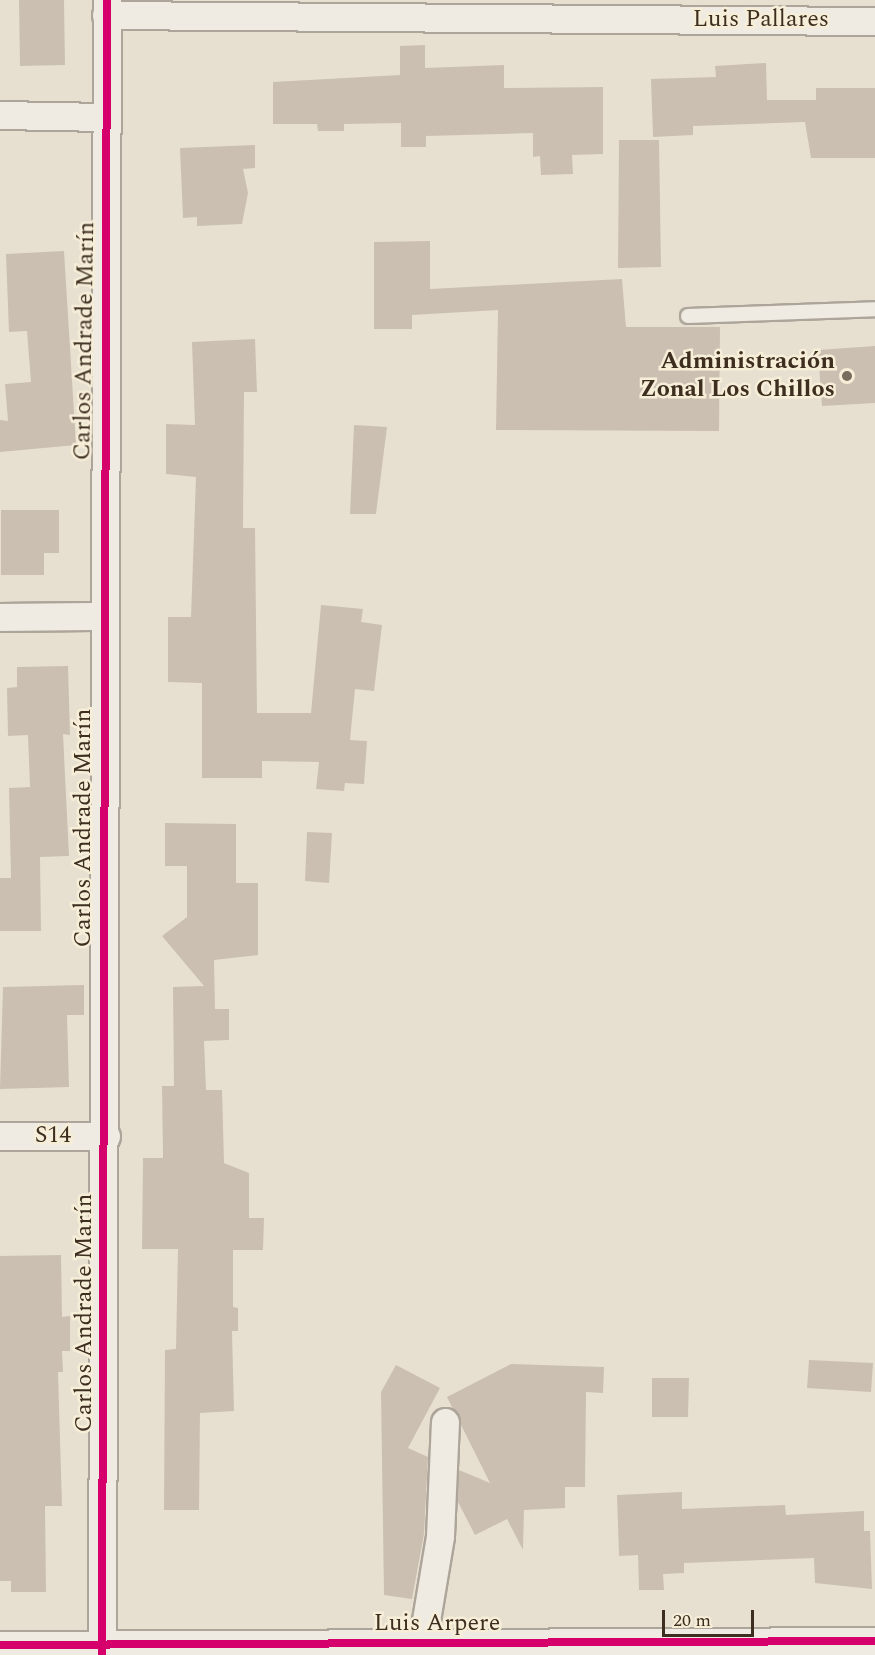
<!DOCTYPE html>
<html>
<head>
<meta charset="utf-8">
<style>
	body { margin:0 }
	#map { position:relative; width:875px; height:1655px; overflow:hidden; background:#e7e0d1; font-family:Spectral,serif }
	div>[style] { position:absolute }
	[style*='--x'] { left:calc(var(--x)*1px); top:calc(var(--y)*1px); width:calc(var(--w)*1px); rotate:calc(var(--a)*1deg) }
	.building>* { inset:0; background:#cbbfb2 }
	.roads { filter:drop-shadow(2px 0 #ada599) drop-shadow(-2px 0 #ada599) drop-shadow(0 2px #ada599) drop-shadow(0 -2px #ada599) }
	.service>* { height:14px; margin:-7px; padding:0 7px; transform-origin:7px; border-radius:7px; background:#efebe3 }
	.minor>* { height:27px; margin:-13.5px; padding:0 13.5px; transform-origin:13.5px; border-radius:13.5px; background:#efebe3 }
	.cycleway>* { height:8px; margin:-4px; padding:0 4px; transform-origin:4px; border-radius:4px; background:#d6006c }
	.dots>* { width:16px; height:16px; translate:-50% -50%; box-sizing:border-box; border:3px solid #f7eed8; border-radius:50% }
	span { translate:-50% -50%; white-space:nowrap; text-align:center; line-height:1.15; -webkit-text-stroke:5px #f7eed8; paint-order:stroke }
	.street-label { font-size:24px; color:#3d2e20 }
	.poi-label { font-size:24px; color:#3d2e20; font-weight:700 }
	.right { translate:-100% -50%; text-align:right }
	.scale { position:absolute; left:662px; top:1610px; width:92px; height:27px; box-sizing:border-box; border:3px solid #3d2e20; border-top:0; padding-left:8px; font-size:18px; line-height:21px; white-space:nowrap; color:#3d2e20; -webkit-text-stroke:4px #f7eed8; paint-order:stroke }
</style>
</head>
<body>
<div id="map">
	<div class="building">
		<div style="clip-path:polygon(19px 0,64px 0,65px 65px,20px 66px)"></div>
		<div style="clip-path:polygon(425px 45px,425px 68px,504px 65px,504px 88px,603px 87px,603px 154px,572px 155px,573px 174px,541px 175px,540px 156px,533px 157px,533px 133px,426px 136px,426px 147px,401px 147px,401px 123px,344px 124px,344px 131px,318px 131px,317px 124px,273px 124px,273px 82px,400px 75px,400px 46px)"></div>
		<div style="clip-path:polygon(766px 63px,767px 100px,816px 100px,816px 88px,875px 88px,875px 158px,811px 158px,805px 122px,693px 126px,693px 135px,653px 137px,651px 79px,716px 77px,715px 66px)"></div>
		<div style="clip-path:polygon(619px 140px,659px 140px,661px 267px,618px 268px)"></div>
		<div style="clip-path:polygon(255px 145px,255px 168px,243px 169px,248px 193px,242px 224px,197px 226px,197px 217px,183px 218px,180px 148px)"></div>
		<div style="clip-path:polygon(430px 241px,430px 289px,622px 279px,626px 327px,720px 327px,719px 431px,496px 430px,498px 310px,412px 315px,412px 329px,374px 329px,374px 242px)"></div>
		<div style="clip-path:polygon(64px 251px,76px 445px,0 452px,0 420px,8px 421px,5px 384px,31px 382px,27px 331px,9px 332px,6px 254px)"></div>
		<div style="clip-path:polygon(255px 339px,257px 392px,244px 392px,243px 528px,255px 528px,257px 713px,311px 713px,321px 605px,363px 609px,361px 622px,382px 625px,374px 691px,355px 689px,350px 740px,367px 741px,364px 784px,345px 783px,344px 791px,316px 789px,319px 762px,262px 761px,262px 778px,202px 778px,202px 683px,168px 682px,168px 617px,191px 617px,196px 477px,166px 474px,166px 424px,195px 425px,192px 342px)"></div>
		<div style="clip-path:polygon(875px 346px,875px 403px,822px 406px,818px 350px)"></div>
		<div style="clip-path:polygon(354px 425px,387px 427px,376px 514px,350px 514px)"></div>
		<div style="clip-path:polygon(1px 510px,59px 510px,59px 553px,44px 553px,44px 575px,1px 575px)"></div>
		<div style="clip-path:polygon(68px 666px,70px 735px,63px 734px,69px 856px,40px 857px,41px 931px,0 931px,0 878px,11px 878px,9px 788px,30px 787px,28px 735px,8px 736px,7px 688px,17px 687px,17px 667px)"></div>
		<div style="clip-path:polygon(165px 823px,236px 824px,236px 883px,258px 883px,258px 955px,214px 960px,215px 1009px,229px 1009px,229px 1040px,204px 1041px,206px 1090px,222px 1090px,224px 1163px,249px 1173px,249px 1218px,264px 1218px,263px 1250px,233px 1250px,233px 1307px,238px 1308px,238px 1331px,232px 1331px,234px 1411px,200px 1413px,199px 1510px,164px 1510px,165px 1350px,176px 1349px,178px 1249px,142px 1249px,143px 1158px,163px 1158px,162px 1086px,174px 1086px,173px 987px,204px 986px,162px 936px,187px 917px,187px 866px,165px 866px)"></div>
		<div style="clip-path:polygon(307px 832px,332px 833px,329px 883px,305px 881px)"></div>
		<div style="clip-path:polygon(84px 985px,84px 1015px,67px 1015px,69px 1087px,0 1089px,3px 987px)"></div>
		<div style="clip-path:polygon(61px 1255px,62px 1317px,70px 1316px,70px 1351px,62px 1351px,63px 1372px,58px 1372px,62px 1506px,45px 1506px,46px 1592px,11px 1592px,11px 1581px,0 1581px,0 1256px)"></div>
		<div style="clip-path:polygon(809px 1360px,873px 1363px,871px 1392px,807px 1388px)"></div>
		<div style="clip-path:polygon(511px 1364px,604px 1367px,603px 1393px,586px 1392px,585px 1487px,565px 1487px,565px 1508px,524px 1510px,523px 1550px,507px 1519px,475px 1535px,457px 1500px,459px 1470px,490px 1483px,447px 1397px)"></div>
		<div style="clip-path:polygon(396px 1365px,440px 1388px,408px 1448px,428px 1457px,424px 1534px,412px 1599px,384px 1595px,381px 1392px)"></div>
		<div style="clip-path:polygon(652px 1378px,689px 1378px,688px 1417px,652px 1417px)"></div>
		<div style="clip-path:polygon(682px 1492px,682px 1509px,785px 1505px,786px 1515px,864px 1511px,864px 1531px,870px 1531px,872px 1589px,815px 1583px,814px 1558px,684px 1563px,684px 1573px,663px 1574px,664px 1590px,639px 1590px,638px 1555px,619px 1556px,617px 1495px)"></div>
	</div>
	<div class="roads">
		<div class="service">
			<div style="--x:688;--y:316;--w:187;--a:-2.1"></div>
		</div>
		<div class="minor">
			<div style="--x:106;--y:15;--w:769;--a:0.45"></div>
			<div style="--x:0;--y:115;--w:107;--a:1.1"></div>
			<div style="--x:0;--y:617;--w:102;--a:-0.6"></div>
			<div style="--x:0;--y:1136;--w:106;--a:0"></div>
			<div style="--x:422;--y:1644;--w:109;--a:-80.5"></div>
			<div style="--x:440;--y:1536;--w:114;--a:-87.5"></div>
			<div style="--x:0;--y:1645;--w:875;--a:-0.26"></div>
			<div style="--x:102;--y:1655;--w:1655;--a:-89.83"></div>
		</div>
	</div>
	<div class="cycleway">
		<div style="--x:0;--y:1645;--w:875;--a:-0.26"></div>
		<div style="--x:102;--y:1655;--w:1655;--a:-89.83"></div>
	</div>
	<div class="dots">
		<div style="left:847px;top:376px;background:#786c5e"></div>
	</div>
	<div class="street-label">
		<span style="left:761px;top:20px">Luis Pallares</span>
		<span style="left:85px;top:341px;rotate:-89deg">Carlos Andrade Marín</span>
		<span style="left:84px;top:828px;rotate:-90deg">Carlos Andrade Marín</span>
		<span style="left:53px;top:1136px">S14</span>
		<span style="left:85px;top:1313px;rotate:-90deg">Carlos Andrade Marín</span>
		<span style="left:437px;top:1624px">Luis Arpere</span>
	</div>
	<div class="poi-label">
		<span class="right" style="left:835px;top:376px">Administración<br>Zonal Los Chillos</span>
	</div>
	<div class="scale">20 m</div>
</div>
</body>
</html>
